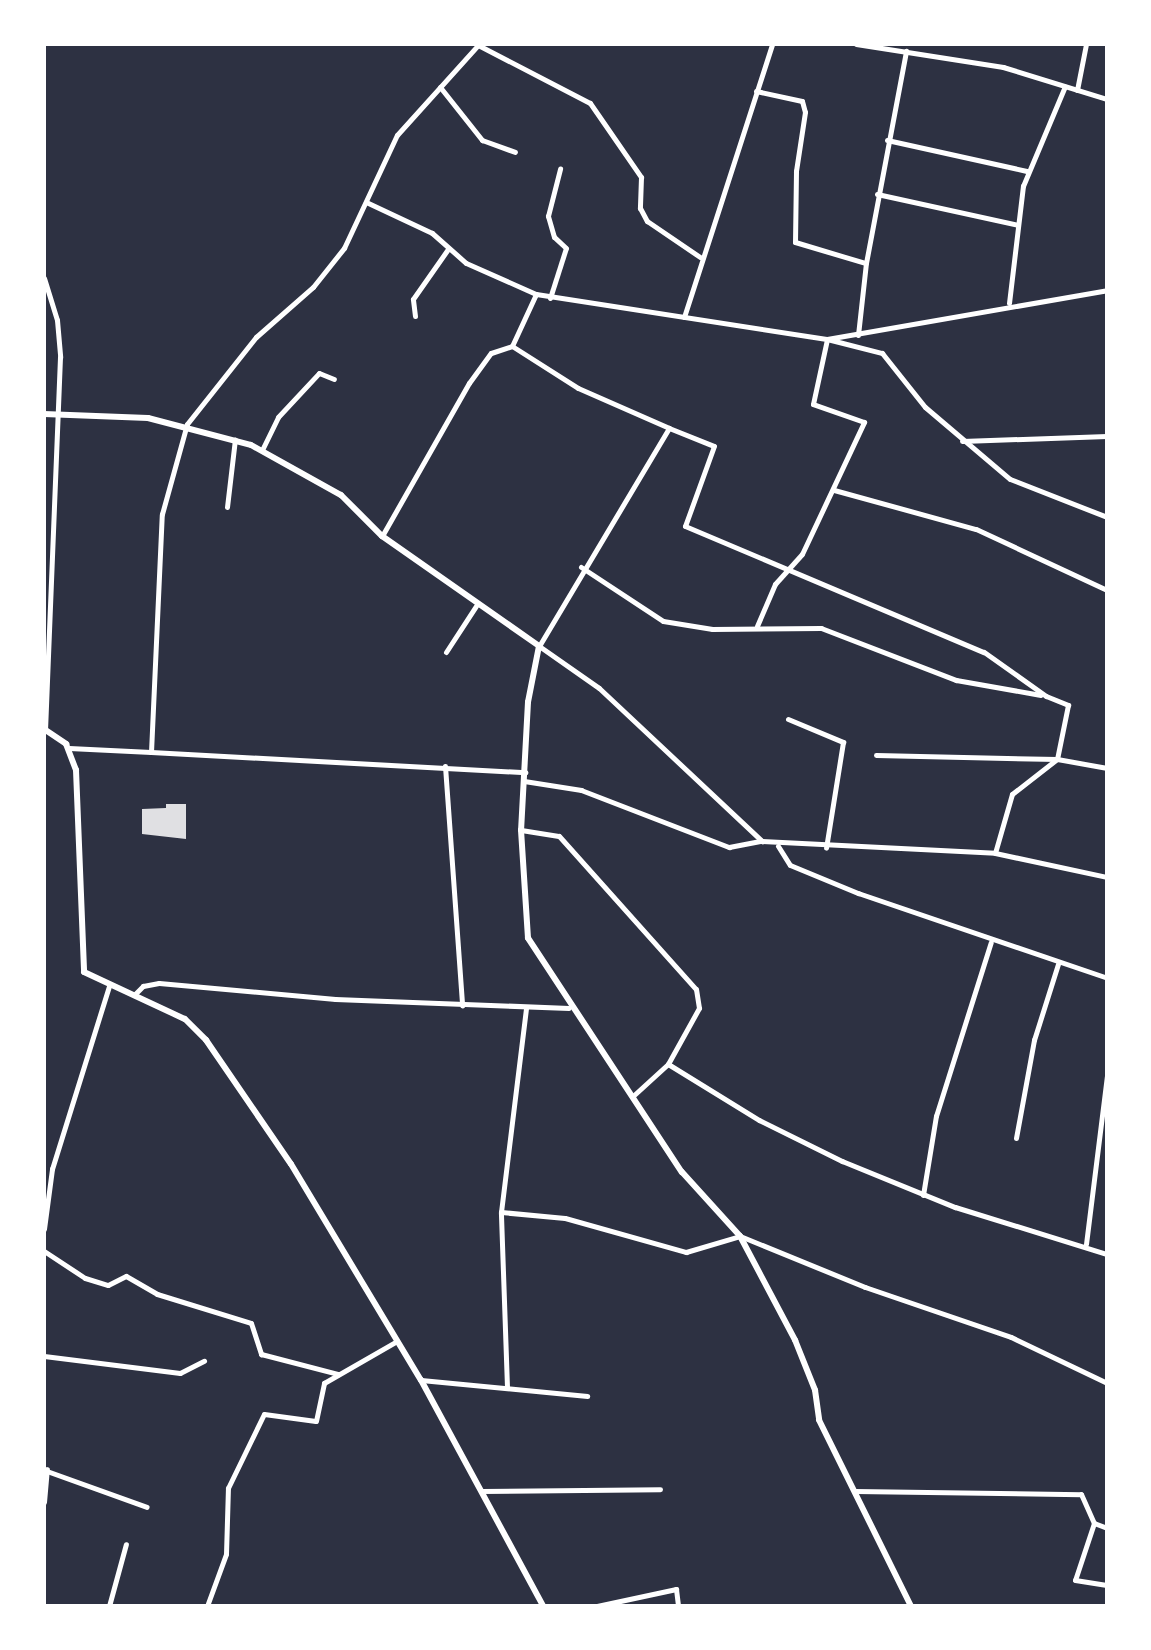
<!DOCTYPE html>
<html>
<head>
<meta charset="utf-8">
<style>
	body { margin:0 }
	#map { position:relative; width:1151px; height:1650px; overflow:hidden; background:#2d3142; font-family:Inter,sans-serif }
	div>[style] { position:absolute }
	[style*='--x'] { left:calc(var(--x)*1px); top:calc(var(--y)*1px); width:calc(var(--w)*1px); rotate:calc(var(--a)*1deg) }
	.building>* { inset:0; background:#e0e0e3 }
	.minor>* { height:5px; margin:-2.5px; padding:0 2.5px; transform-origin:2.5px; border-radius:2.5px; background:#fff }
	.tertiary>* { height:6px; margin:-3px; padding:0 3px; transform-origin:3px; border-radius:3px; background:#fff }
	span { translate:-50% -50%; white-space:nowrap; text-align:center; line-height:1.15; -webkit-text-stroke:8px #fff; paint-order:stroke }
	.frame { position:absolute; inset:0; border:46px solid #fff; pointer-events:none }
</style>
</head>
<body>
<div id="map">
	<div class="building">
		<div style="clip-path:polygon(166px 804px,186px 804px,186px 839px,142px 834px,142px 809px,166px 808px)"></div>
	</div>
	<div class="minor">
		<div style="--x:856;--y:44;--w:149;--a:8.9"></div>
		<div style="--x:1003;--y:67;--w:109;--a:17.1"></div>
		<div style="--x:478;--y:45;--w:126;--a:27.4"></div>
		<div style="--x:590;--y:103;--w:90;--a:55.4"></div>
		<div style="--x:641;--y:177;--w:31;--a:92"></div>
		<div style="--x:640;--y:208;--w:15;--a:62"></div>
		<div style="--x:647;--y:221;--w:64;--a:34.2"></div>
		<div style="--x:440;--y:87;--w:68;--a:51.6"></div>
		<div style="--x:482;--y:140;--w:35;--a:20"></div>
		<div style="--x:1077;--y:90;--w:47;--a:-78.9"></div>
		<div style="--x:756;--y:91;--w:47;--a:12.3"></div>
		<div style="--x:802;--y:101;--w:11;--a:75"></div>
		<div style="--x:805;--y:112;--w:60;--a:98.7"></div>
		<div style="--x:796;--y:171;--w:71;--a:90.8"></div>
		<div style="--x:795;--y:242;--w:73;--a:16.7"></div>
		<div style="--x:887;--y:140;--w:143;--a:12.5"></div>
		<div style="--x:877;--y:194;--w:144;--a:12.4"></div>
		<div style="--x:366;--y:202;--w:73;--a:25.2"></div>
		<div style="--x:432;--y:233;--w:45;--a:41.4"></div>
		<div style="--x:466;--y:263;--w:77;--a:23.9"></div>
		<div style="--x:44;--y:278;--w:44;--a:72.8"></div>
		<div style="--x:57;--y:320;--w:37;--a:85"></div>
		<div style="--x:60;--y:357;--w:372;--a:92.3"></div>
		<div style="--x:550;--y:298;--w:52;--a:-72.3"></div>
		<div style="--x:566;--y:248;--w:16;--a:-137"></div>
		<div style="--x:554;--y:237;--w:22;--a:-106"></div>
		<div style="--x:548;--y:216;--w:49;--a:-75.7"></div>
		<div style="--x:1009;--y:303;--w:118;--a:-83.2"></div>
		<div style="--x:1023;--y:186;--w:108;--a:-67.2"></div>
		<div style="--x:415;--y:316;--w:17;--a:-97"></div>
		<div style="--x:413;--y:299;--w:61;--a:-55"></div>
		<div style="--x:684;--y:317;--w:287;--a:-72.1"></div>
		<div style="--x:858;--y:335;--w:72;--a:-83.7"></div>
		<div style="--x:866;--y:263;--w:216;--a:-79.3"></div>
		<div style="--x:512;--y:346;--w:78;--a:32.5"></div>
		<div style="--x:578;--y:388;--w:99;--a:23.7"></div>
		<div style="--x:669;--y:428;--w:254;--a:120.8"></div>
		<div style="--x:539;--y:646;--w:73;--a:35"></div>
		<div style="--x:599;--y:688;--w:224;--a:43.2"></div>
		<div style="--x:762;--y:841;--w:233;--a:2.9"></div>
		<div style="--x:995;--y:853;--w:115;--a:12.1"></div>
		<div style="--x:669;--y:428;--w:48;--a:21.8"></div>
		<div style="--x:714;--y:446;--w:85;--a:109.9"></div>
		<div style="--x:685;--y:526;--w:324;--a:22.9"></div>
		<div style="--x:984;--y:652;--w:76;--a:35.4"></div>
		<div style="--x:1046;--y:696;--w:24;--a:22"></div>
		<div style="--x:1068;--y:705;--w:55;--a:101.5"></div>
		<div style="--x:1057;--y:759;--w:57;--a:142.1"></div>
		<div style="--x:1012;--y:794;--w:61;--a:106.1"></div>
		<div style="--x:962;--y:441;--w:145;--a:-2"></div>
		<div style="--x:262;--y:450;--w:37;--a:-64"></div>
		<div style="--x:278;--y:417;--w:60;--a:-47"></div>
		<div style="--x:319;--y:373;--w:16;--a:22"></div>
		<div style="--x:834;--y:490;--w:147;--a:15.4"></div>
		<div style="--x:976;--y:529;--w:145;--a:25"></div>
		<div style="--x:227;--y:507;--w:68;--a:-83.3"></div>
		<div style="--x:382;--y:536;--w:176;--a:-60.4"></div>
		<div style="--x:469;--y:383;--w:37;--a:-54"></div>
		<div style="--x:491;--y:353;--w:22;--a:-18"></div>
		<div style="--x:512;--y:346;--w:57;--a:-65.2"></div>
		<div style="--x:536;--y:294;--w:294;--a:8.8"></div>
		<div style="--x:827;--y:339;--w:284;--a:-9.9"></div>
		<div style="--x:581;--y:567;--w:98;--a:33.4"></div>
		<div style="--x:663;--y:621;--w:50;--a:9.3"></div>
		<div style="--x:712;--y:629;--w:109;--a:-0.5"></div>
		<div style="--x:821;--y:628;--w:145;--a:21.1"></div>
		<div style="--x:956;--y:680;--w:86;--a:10"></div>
		<div style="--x:757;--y:626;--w:46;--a:-66.8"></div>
		<div style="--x:775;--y:584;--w:40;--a:-48"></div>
		<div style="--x:802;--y:554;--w:146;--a:-64.8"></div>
		<div style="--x:864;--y:422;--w:54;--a:-160.6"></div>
		<div style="--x:813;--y:404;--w:66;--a:-77.8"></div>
		<div style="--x:827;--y:339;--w:57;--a:14.3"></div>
		<div style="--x:882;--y:353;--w:69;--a:51.5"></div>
		<div style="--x:925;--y:407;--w:111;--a:40.3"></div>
		<div style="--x:1010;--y:479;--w:104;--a:21.4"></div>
		<div style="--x:446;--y:652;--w:55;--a:-56.9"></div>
		<div style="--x:788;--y:719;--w:60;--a:22.7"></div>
		<div style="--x:843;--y:742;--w:107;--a:99.1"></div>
		<div style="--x:69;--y:748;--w:82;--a:2.8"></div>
		<div style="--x:151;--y:752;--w:238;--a:-87.4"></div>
		<div style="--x:162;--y:514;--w:93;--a:-74.5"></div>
		<div style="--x:187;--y:424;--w:111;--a:-51.6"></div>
		<div style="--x:256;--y:337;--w:76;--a:-41.3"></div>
		<div style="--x:313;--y:287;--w:50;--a:-51.5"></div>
		<div style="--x:344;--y:248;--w:125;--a:-64.9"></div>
		<div style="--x:397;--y:135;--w:122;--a:-48"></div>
		<div style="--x:151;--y:752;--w:375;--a:3.1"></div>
		<div style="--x:876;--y:755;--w:181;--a:1.3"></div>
		<div style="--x:1057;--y:759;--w:51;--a:10.2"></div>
		<div style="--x:445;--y:766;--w:240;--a:85.9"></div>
		<div style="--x:524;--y:781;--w:58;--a:9"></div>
		<div style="--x:581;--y:790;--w:159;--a:21.1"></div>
		<div style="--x:729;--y:847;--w:33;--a:-11"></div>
		<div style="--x:521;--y:830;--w:38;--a:9"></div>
		<div style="--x:559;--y:836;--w:205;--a:48.2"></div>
		<div style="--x:696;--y:989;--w:19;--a:81"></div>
		<div style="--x:699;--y:1008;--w:64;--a:119"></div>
		<div style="--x:778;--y:846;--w:22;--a:58"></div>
		<div style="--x:790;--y:865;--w:74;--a:22.4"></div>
		<div style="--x:858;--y:893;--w:263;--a:18.8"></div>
		<div style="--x:134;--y:995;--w:13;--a:-45"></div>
		<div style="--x:143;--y:986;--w:16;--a:-11"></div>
		<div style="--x:159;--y:983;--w:177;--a:5.2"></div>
		<div style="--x:335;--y:999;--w:234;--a:2.2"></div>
		<div style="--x:634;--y:1095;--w:46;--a:-42.4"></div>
		<div style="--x:668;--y:1064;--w:107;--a:31.6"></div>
		<div style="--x:759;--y:1120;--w:93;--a:26.3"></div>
		<div style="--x:842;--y:1161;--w:122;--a:22.2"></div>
		<div style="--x:955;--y:1207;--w:159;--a:17.2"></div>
		<div style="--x:1016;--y:1138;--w:100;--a:-79.6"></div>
		<div style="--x:1034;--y:1040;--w:80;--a:-72.5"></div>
		<div style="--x:923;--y:1195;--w:80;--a:-80.7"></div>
		<div style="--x:936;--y:1116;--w:182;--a:-72.5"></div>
		<div style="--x:501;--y:1212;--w:64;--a:5.4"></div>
		<div style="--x:565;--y:1218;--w:126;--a:15.7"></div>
		<div style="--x:686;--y:1252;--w:56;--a:-16.5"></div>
		<div style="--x:740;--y:1236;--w:135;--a:22.2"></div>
		<div style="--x:865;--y:1287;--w:154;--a:18.9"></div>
		<div style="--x:1011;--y:1337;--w:106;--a:25.6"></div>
		<div style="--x:44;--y:1229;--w:61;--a:-82.4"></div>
		<div style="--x:52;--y:1169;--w:192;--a:-72.7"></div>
		<div style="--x:1086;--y:1244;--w:169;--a:-82.9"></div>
		<div style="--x:44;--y:1251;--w:49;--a:33.4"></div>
		<div style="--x:85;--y:1278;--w:24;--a:17"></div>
		<div style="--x:108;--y:1285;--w:20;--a:-27"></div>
		<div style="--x:126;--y:1276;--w:36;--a:30"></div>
		<div style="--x:157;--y:1294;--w:98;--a:17.1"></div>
		<div style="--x:251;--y:1323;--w:33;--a:72"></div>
		<div style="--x:261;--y:1354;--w:80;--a:14.6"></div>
		<div style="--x:44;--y:1356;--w:137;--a:7.1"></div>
		<div style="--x:180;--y:1373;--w:27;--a:-27"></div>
		<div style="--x:421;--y:1380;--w:167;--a:5.5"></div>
		<div style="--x:507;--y:1387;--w:175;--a:-92"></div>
		<div style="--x:501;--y:1212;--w:206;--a:-83"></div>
		<div style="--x:44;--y:1470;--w:109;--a:19.8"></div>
		<div style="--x:482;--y:1491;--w:178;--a:-0.6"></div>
		<div style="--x:855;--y:1491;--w:226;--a:0.8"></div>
		<div style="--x:1081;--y:1494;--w:32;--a:66"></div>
		<div style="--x:1094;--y:1523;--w:60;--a:108.4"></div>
		<div style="--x:1075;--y:1580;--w:32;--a:9"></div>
		<div style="--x:44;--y:1502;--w:33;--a:-85"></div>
		<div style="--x:1094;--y:1523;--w:14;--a:21"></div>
		<div style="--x:109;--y:1606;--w:64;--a:-74.7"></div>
		<div style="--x:207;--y:1606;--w:55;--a:-69.9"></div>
		<div style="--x:226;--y:1554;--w:66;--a:-88.3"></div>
		<div style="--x:228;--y:1488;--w:82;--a:-64.1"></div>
		<div style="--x:264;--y:1414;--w:52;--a:7.7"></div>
		<div style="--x:316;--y:1421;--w:39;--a:-78"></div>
		<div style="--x:324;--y:1383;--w:84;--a:-29.9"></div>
		<div style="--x:597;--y:1606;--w:81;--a:-12.1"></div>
		<div style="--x:676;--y:1589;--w:17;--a:83"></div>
	</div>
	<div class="tertiary">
		<div style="--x:44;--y:414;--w:104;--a:2.2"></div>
		<div style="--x:148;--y:418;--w:106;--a:14.7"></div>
		<div style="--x:251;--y:445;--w:103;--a:29.1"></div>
		<div style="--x:341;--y:495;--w:58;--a:45"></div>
		<div style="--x:382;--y:536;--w:192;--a:35"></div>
		<div style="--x:539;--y:646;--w:57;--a:101.1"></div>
		<div style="--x:528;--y:702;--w:128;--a:93.1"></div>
		<div style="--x:521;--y:830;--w:108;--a:86.3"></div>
		<div style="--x:528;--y:938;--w:280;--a:56.7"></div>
		<div style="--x:682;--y:1172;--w:86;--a:47.8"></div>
		<div style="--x:740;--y:1236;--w:118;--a:62.1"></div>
		<div style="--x:795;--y:1340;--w:54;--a:68.2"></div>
		<div style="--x:815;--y:1390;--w:30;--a:82"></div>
		<div style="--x:819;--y:1420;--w:208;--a:63.7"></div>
		<div style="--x:44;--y:729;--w:27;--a:34"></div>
		<div style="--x:66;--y:744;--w:28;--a:69"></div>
		<div style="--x:76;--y:770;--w:202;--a:87.7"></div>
		<div style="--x:84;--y:972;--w:111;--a:25"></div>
		<div style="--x:185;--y:1019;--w:30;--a:45"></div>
		<div style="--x:206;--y:1040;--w:150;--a:55.6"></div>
		<div style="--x:291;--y:1164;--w:252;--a:59"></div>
		<div style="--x:421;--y:1380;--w:257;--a:61.6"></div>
	</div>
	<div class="frame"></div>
</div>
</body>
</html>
